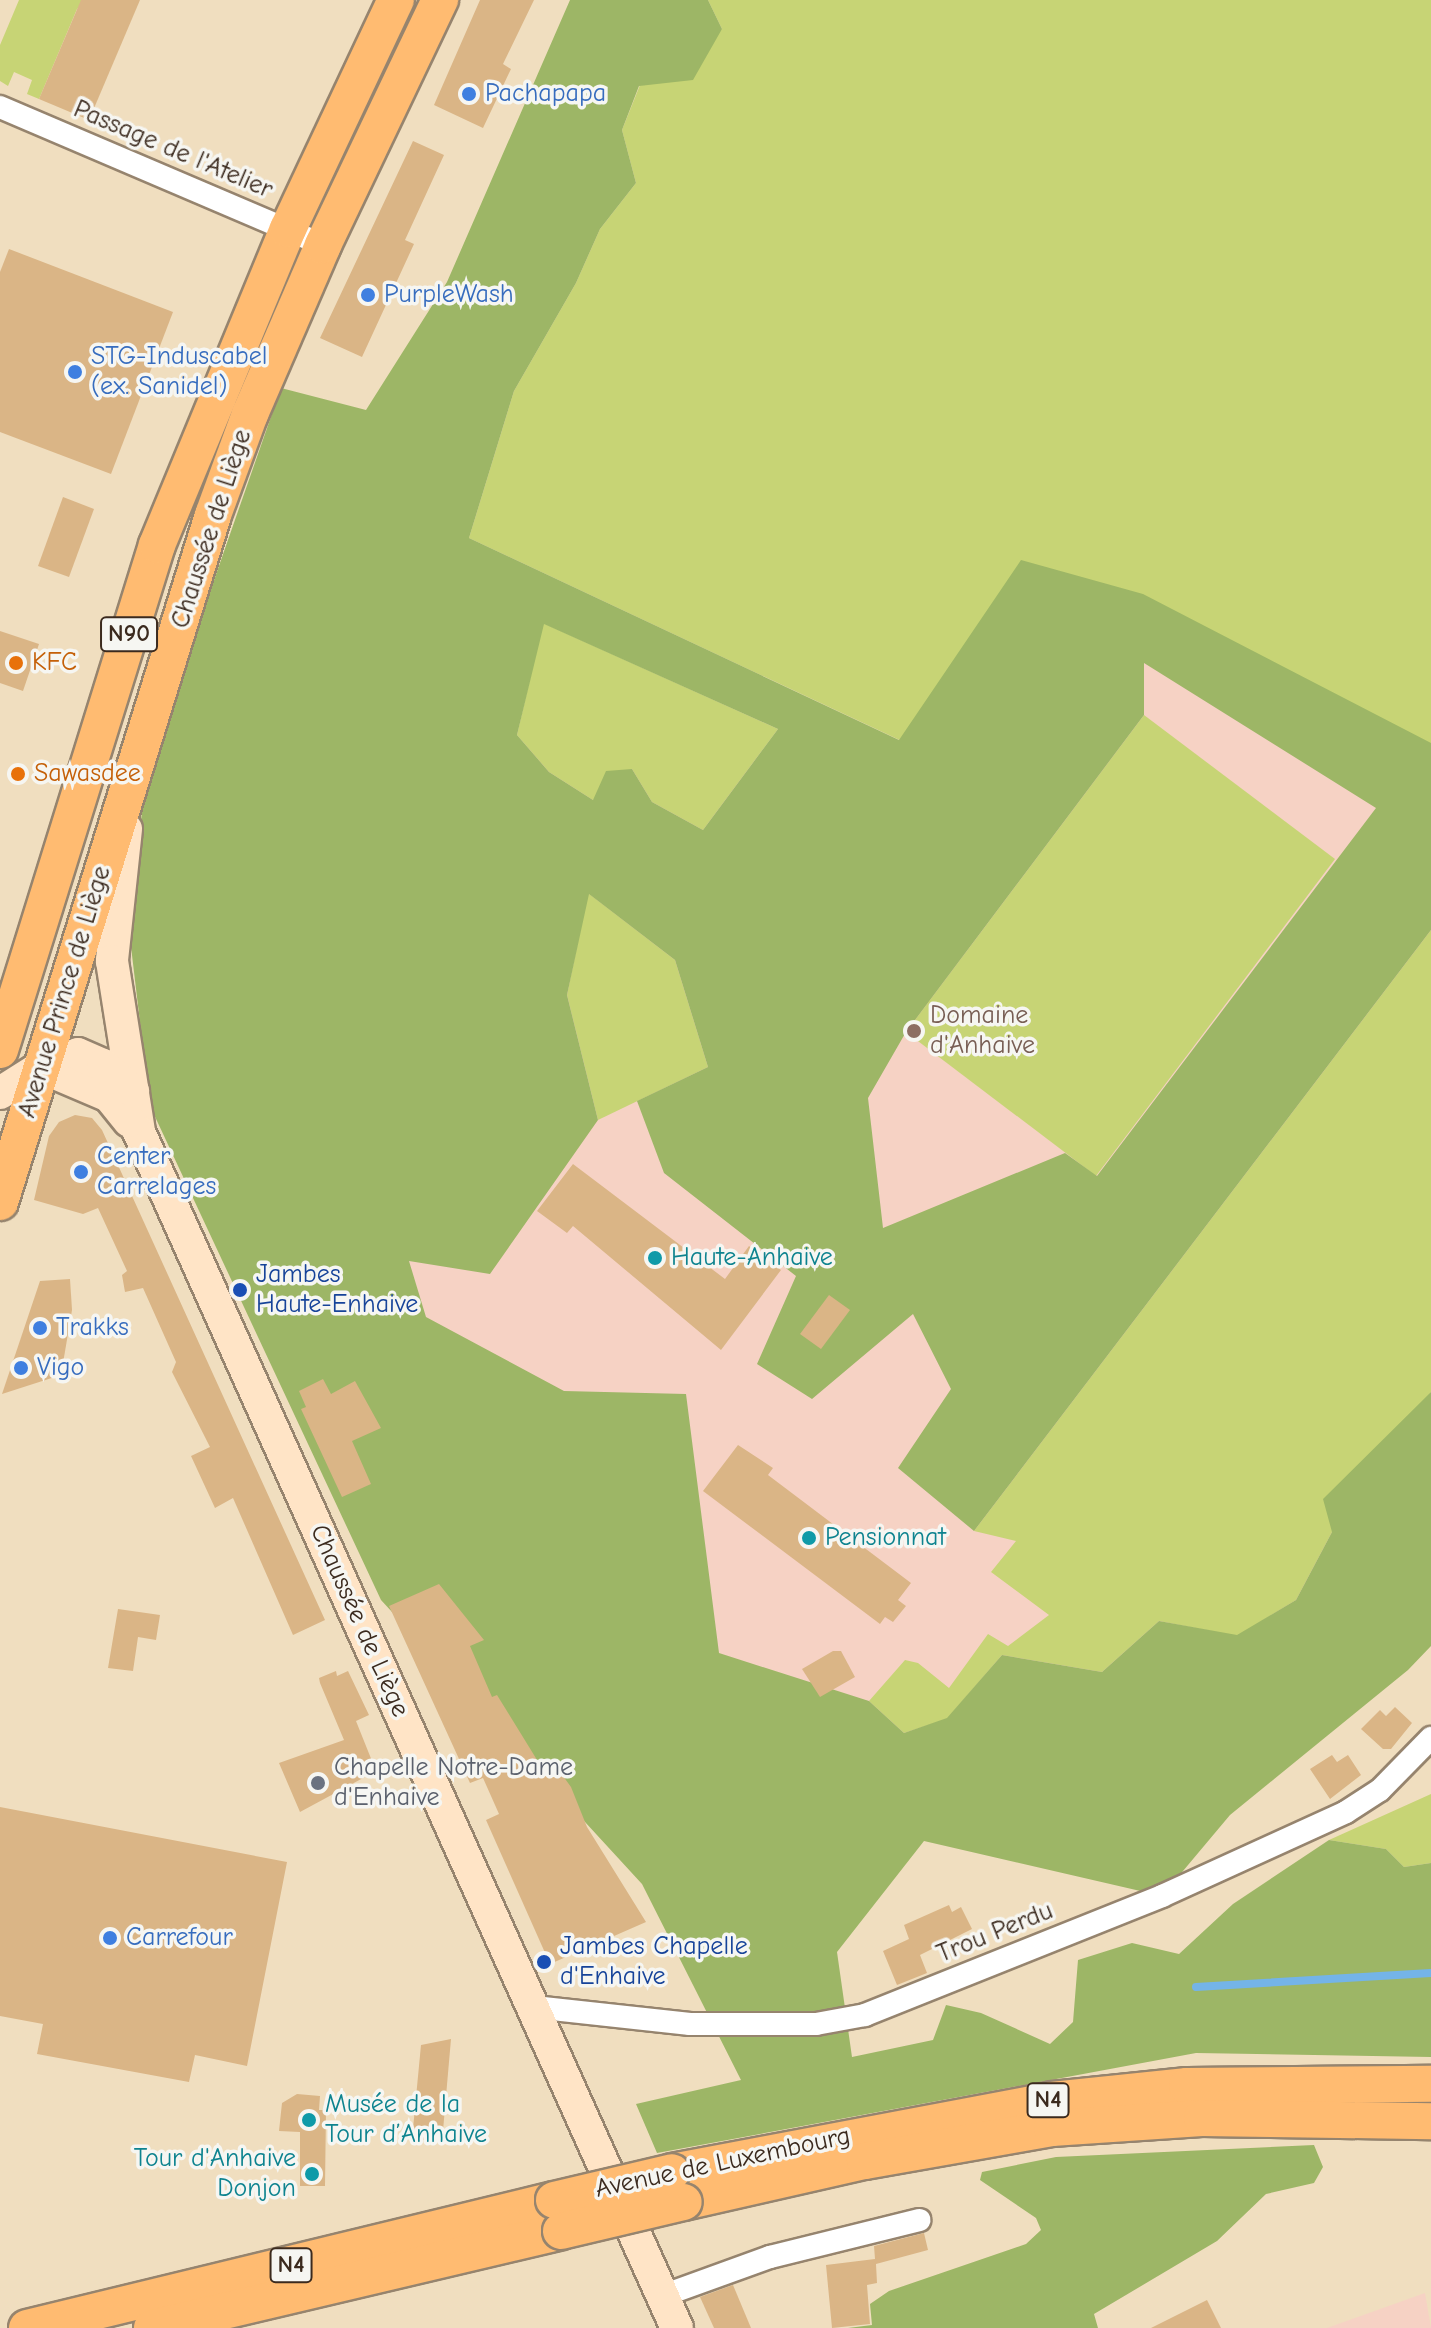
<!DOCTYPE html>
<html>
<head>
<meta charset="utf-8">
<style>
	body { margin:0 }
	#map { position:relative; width:1431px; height:2328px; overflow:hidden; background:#f0debf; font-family:"Comic Neue",sans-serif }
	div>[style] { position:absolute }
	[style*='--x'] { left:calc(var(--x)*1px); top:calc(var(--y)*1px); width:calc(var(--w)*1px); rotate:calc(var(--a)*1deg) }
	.built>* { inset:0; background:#f6d2c4 }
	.green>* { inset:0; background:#c7d475 }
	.forest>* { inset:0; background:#9db666 }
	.stream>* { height:8px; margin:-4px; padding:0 4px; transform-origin:4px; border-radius:4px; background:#74b4e8 }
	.building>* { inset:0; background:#dab586 }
	.roads { filter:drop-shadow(2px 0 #96846e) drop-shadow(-2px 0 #96846e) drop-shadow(0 2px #96846e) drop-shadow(0 -2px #96846e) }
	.street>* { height:22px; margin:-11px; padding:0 11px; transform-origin:11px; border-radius:11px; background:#fff }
	.secondary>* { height:32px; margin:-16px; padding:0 16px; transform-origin:16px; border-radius:16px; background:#ffe4c6 }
	.primary>* { height:36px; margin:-18px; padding:0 18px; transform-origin:18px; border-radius:18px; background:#ffbb71 }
	.bridges { filter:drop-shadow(2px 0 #96846e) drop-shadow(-2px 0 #96846e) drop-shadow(0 2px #96846e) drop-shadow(0 -2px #96846e) }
	.primary-bridge>* { height:36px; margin:-18px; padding:0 18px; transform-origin:18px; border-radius:18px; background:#ffbb71 }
	.dots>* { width:22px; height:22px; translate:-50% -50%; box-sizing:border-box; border:4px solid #f6f6f2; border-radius:50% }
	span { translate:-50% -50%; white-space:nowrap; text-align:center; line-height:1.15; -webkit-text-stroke:7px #f6f6f2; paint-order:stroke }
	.shield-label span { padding:2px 6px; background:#f6f6f2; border:2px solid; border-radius:6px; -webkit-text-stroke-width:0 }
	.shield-label { font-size:24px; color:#3b2a1e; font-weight:700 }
	.shop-label { font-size:26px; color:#366cbe }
	.left { translate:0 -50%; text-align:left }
	.street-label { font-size:26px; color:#3b2a1e }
	.food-label { font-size:26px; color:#c56008 }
	.education-label { font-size:26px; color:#785e54 }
	.culture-label { font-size:26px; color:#0d838f }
	.right { translate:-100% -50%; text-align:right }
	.transit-label { font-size:26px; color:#164399 }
	.worship-label { font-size:26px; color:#5b616d }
</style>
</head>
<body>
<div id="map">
	<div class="built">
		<div style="clip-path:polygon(1031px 591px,1431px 777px,1431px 1532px,924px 1840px,583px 1528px,312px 1217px,565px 656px,921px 844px)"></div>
		<div style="clip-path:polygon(1425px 2293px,1431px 2328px,1327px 2328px)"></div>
	</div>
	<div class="green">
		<div style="clip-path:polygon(19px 0,87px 0,77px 9px,39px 99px,27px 94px,32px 80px,14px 72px,8px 86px,0 81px,0 45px)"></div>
		<div style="clip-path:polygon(708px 0,1431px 0,1431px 755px,1040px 573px,938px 758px,469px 538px,514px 391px,576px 283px,600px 229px,636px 183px,622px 130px,640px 85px,722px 29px)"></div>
		<div style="clip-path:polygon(543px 623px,778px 729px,703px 830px,652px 802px,632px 769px,593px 800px,549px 772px,517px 735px)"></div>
		<div style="clip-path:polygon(1144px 715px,1335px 859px,1096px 1176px,906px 1032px)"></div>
		<div style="clip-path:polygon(588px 893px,675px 960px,708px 1067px,598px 1120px,567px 995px)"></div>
		<div style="clip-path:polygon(1431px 930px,1431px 1392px,1332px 1532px,1296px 1600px,1237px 1636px,1159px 1621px,1102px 1672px,1002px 1655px,947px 1719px,904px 1733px,869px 1701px,905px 1660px,918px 1663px,949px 1688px,988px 1634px,1008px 1646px,1049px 1615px,991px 1572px,1016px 1541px,974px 1531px)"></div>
		<div style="clip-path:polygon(1431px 1794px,1431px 1863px,1404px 1867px,1386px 1849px,1329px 1840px)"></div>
	</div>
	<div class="forest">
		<div style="clip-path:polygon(evenodd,570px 0,708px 0,722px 29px,693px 80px,639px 86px,622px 130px,636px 183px,600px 229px,576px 283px,514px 391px,469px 538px,899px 740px,1021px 560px,1143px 594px,1431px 743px,1431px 930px,974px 1531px,898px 1468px,951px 1389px,913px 1314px,812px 1399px,757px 1364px,796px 1276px,664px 1173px,637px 1101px,708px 1067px,675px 960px,589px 894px,567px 995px,598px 1120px,490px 1274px,409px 1261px,426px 1317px,564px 1391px,686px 1394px,719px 1653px,869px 1701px,904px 1733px,947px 1718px,1002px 1655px,1102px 1672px,1159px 1621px,1237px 1635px,1296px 1600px,1332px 1532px,1323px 1499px,1431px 1392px,1431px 1646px,1408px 1670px,1230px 1815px,1162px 1896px,924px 1841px,837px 1952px,852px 2057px,933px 2040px,946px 2005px,981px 2013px,1050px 2044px,1073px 2022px,1078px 1960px,1132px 1943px,1179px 1954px,1233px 1904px,1329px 1840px,1386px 1849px,1404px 1867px,1431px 1863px,1431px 2057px,1196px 2053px,657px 2153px,636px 2104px,741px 2080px,642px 1884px,381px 1600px,150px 1106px,129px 930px,146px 775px,281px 388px,366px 410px,447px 282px,570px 0,544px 624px,778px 729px,703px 830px,652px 802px,632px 769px,606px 771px,593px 800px,549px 772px,517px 735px,544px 624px,570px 0,1144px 663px,1376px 808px,1097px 1176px,1065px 1153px,883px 1228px,868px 1098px,906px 1032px,1144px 715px,1144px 663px)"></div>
		<div style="clip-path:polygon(1314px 2145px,1323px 2167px,1314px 2183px,1266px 2194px,1217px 2241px,1094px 2314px,1098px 2328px,848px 2328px,872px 2325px,870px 2304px,889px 2291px,1026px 2244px,1041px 2230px,1036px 2218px,980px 2180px,982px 2172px,1056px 2157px)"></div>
	</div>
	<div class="stream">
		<div style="--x:1196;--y:1987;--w:235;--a:-3.4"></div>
	</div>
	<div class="building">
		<div style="clip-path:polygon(81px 0,140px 0,89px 120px,39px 99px)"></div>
		<div style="clip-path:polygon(480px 0,534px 0,503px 64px,511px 69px,483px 128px,434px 105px)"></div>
		<div style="clip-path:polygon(413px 141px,444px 155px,405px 240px,414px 244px,362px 357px,320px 338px)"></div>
		<div style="clip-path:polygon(9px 249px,173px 312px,111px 474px,0 432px,0 272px)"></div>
		<div style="clip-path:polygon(63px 497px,94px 509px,69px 577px,38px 566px)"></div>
		<div style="clip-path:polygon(0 631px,39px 644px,23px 691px,0 683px)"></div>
		<div style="clip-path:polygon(75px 1115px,92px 1118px,102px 1130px,325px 1620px,293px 1635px,233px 1498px,215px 1508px,191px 1456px,210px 1447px,172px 1372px,176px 1362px,143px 1288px,125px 1292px,122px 1275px,127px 1271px,98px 1208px,83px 1214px,34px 1200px,49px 1136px,59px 1122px)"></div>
		<div style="clip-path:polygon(573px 1164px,725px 1279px,749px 1246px,781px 1270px,721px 1350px,573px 1226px,567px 1233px,537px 1211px)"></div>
		<div style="clip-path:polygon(70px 1279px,72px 1310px,61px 1375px,2px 1394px,40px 1281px)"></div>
		<div style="clip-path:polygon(829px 1295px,850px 1310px,821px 1349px,800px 1334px)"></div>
		<div style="clip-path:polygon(323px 1379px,331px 1394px,355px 1381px,381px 1428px,352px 1441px,371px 1484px,342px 1497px,301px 1409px,306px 1407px,299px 1391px)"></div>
		<div style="clip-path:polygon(738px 1445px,773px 1468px,768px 1475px,911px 1583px,898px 1600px,906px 1606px,893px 1622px,885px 1617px,880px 1624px,703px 1491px)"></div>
		<div style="clip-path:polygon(439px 1584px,484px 1640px,470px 1646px,492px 1697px,497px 1695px,542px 1768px,552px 1761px,571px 1787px,587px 1827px,646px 1922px,550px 1964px,486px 1820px,499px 1814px,483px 1778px,470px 1783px,389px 1606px)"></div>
		<div style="clip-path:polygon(118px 1609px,160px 1615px,156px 1640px,138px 1637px,133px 1671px,108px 1668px)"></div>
		<div style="clip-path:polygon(833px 1651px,841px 1651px,855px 1677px,820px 1697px,802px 1669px)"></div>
		<div style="clip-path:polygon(336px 1671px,337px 1676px,348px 1671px,369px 1715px,356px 1721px,376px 1771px,300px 1812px,279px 1763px,344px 1740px,320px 1683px,319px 1678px)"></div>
		<div style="clip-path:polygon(1395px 1707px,1412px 1723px,1391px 1749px,1383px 1749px,1361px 1729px,1380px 1710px,1386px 1716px)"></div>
		<div style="clip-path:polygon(1332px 1755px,1337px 1762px,1348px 1755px,1361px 1775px,1330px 1799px,1310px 1769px)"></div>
		<div style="clip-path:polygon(0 1807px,287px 1862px,247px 2066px,195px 2055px,189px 2082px,37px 2054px,43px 2024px,0 2016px)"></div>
		<div style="clip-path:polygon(949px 1905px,952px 1912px,961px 1907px,972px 1929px,920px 1955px,927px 1973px,897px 1985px,883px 1951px,909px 1939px,904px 1925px)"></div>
		<div style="clip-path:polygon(451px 2039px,442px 2142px,412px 2139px,421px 2045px)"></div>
		<div style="clip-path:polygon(297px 2094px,320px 2096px,319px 2110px,326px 2110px,325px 2186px,300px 2186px,300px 2132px,279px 2131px,282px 2103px)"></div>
		<div style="clip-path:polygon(924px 2233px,928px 2250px,876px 2264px,877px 2283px,867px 2285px,870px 2324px,832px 2328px,826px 2265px,875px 2259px,874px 2246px)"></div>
		<div style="clip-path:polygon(733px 2285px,751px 2328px,714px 2328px,700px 2297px)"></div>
		<div style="clip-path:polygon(1207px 2300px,1221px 2328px,1151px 2328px)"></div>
	</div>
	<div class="roads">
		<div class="street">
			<div style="--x:0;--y:107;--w:351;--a:23.1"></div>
			<div style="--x:534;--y:2007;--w:157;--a:6.2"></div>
			<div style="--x:690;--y:2024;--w:126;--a:0"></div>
			<div style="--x:816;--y:2024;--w:50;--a:-10.4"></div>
			<div style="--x:865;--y:2015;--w:320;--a:-21.8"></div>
			<div style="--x:1162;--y:1896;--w:202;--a:-24.5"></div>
			<div style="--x:1346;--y:1812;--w:40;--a:-32.9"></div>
			<div style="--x:1380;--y:1790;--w:73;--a:-45.6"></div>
			<div style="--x:662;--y:2296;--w:115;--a:-19.9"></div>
			<div style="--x:770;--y:2257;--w:154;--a:-13.9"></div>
		</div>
		<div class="secondary">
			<div style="--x:126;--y:829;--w:133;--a:96.1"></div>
			<div style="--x:112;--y:961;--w:173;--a:81"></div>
			<div style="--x:139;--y:1132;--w:1311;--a:65.78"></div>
			<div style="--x:41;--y:1067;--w:74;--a:23.1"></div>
			<div style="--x:109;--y:1096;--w:32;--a:51"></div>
			<div style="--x:0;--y:1093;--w:49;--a:-32.4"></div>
			<div style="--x:41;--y:1067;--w:39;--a:-19"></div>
			<div style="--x:78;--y:1054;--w:27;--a:24"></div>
			<div style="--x:103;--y:1065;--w:40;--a:41"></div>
		</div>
		<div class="primary">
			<div style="--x:0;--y:1050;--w:529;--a:-72.73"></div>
			<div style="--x:157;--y:545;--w:342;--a:-67.5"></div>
			<div style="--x:288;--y:229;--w:253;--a:-64.8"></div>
			<div style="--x:0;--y:1202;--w:719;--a:-72.77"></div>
			<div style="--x:213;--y:515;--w:108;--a:-69.9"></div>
			<div style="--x:250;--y:414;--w:184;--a:-66.6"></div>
			<div style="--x:323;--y:245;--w:272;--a:-64.5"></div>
			<div style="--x:672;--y:2172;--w:387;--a:-10.7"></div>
			<div style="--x:1052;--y:2100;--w:136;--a:-5.9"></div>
			<div style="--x:1187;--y:2086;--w:244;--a:-0.5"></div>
			<div style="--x:684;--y:2202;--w:186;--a:-12.8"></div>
			<div style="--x:865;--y:2161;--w:190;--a:-10"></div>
			<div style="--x:1052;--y:2128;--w:150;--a:-3.8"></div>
			<div style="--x:1202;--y:2118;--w:229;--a:0.8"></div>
			<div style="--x:27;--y:2328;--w:542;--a:-13.65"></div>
			<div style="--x:152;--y:2328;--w:420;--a:-13.3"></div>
		</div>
	</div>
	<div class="bridges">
		<div class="primary-bridge">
			<div style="--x:554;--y:2200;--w:121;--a:-13.3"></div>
			<div style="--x:561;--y:2231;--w:126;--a:-13.3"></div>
		</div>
	</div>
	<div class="dots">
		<div style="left:469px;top:94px;background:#3f7fe0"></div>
		<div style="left:368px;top:295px;background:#3f7fe0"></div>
		<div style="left:75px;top:372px;background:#3f7fe0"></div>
		<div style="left:16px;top:663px;background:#e8710a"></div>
		<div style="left:18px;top:774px;background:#e8710a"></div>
		<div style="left:914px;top:1031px;background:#8d6e63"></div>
		<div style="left:81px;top:1172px;background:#3f7fe0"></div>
		<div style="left:655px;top:1258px;background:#0f9aa8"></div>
		<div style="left:240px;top:1290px;background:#1a4fb4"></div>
		<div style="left:40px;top:1328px;background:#3f7fe0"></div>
		<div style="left:21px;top:1368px;background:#3f7fe0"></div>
		<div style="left:809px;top:1538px;background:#0f9aa8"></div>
		<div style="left:318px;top:1783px;background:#6b7280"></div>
		<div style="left:110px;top:1938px;background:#3f7fe0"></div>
		<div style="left:544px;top:1962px;background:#1a4fb4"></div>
		<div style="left:309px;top:2120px;background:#0f9aa8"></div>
		<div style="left:312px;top:2174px;background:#0f9aa8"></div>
	</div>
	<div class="shield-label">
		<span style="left:129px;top:634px">N90</span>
		<span style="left:1048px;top:2100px">N4</span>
		<span style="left:291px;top:2265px">N4</span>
	</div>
	<div class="shop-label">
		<span class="left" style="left:485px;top:94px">Pachapapa</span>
		<span class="left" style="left:384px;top:295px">PurpleWash</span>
		<span class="left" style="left:91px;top:372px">STG-Induscabel<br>(ex. Sanidel)</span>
		<span class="left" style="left:97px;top:1172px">Center<br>Carrelages</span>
		<span class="left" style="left:56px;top:1328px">Trakks</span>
		<span class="left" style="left:37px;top:1368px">Vigo</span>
		<span class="left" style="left:126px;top:1938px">Carrefour</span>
	</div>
	<div class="street-label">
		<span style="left:173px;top:150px;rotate:23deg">Passage de l'Atelier</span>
		<span style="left:212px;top:529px;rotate:-72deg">Chaussée de Liège</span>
		<span style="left:65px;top:992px;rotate:-73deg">Avenue Prince de Liège</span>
		<span style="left:359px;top:1621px;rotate:66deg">Chaussée de Liège</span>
		<span style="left:995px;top:1933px;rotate:-22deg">Trou Perdu</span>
		<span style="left:723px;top:2163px;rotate:-12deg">Avenue de Luxembourg</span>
	</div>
	<div class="food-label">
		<span class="left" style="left:32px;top:663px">KFC</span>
		<span class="left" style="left:34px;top:774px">Sawasdee</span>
	</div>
	<div class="education-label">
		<span class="left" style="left:930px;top:1031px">Domaine<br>d'Anhaive</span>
	</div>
	<div class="culture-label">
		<span class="left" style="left:671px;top:1258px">Haute-Anhaive</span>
		<span class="left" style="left:825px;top:1538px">Pensionnat</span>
		<span class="left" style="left:325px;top:2120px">Musée de la<br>Tour d’Anhaive</span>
		<span class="right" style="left:296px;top:2174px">Tour d'Anhaive<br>Donjon</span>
	</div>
	<div class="transit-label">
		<span class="left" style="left:256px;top:1290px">Jambes<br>Haute-Enhaive</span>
		<span class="left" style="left:560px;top:1962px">Jambes Chapelle<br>d'Enhaive</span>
	</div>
	<div class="worship-label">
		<span class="left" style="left:334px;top:1783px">Chapelle Notre-Dame<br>d'Enhaive</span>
	</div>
</div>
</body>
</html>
